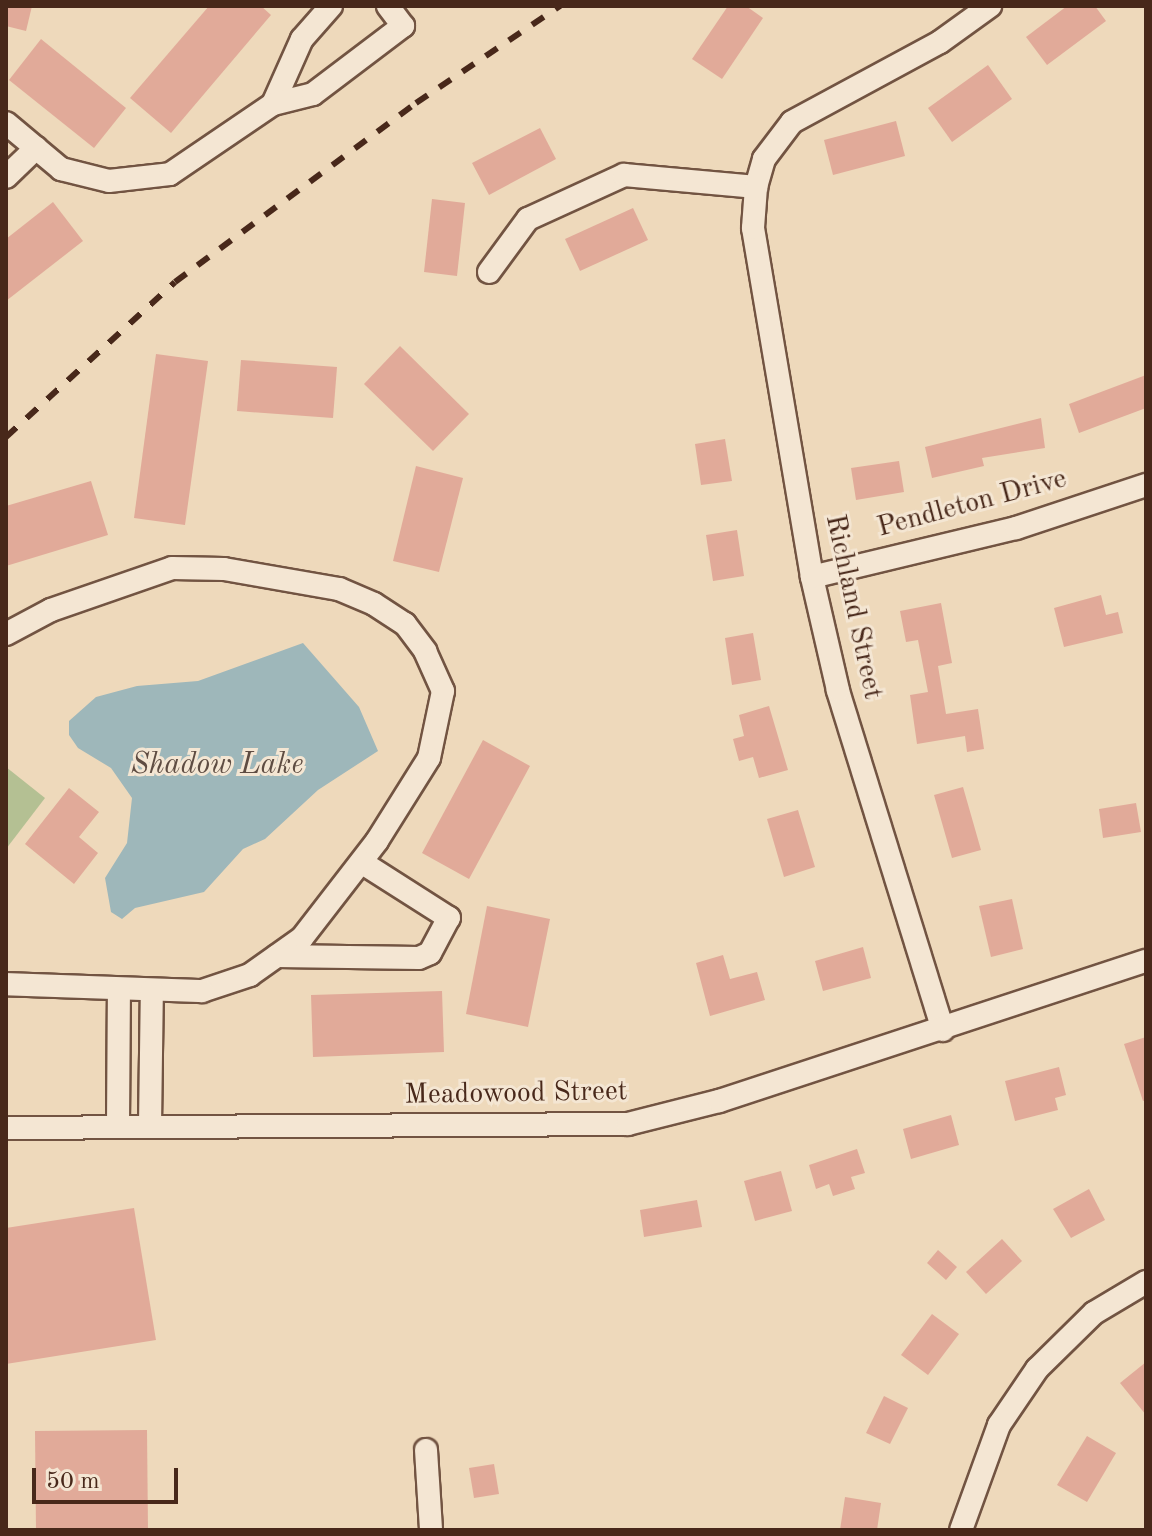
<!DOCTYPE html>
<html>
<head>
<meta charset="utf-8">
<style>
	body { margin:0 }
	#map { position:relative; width:1152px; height:1536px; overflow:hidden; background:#eed9bb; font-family:"Old Standard TT",serif }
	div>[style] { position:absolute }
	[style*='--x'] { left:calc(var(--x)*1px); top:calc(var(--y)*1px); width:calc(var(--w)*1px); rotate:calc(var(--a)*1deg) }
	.green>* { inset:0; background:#b4c093 }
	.water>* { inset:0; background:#9eb7ba }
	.building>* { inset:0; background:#e1aa99 }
	.roads { filter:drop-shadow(2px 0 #725442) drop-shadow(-2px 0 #725442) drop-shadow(0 2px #725442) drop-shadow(0 -2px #725442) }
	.minor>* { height:22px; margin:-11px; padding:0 11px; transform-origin:11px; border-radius:11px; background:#f4e6d3 }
	.rail>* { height:6px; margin-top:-3px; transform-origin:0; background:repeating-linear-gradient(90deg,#48281a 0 14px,transparent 0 28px) }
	span { translate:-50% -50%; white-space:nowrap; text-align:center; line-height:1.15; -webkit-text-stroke:6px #f4e6d3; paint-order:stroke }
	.street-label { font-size:28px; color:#48281a }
	.water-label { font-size:30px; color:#5e4c42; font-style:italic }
	.frame { position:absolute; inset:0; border:8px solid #48281a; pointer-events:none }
	.scale { position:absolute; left:32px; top:1468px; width:146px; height:36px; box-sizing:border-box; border:4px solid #48281a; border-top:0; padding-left:10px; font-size:24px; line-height:28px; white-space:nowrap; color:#48281a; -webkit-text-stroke:6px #f4e6d3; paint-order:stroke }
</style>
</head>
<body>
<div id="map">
	<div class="green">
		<div style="clip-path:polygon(6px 767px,45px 798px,6px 849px)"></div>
	</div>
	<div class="water">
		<div style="clip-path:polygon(303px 643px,359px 707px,378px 751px,318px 790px,265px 839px,243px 849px,204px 892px,135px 908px,122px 919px,111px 912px,105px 878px,127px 843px,132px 798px,111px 768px,78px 748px,69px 735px,69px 721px,96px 697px,137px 686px,198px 681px)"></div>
	</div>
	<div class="building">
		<div style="clip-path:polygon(6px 6px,32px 6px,26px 31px,6px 26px)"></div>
		<div style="clip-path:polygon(209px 6px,261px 6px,271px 15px,171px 133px,130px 98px)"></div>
		<div style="clip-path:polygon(728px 6px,746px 6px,763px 18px,722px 79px,692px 59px)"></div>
		<div style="clip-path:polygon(1067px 6px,1095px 6px,1106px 21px,1047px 65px,1026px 37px)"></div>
		<div style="clip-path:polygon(41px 39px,126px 108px,94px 148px,9px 80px)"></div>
		<div style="clip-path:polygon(988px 65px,1012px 99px,952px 142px,928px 108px)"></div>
		<div style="clip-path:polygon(896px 121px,905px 156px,833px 175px,824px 140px)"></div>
		<div style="clip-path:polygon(540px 128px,556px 159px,489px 195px,472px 163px)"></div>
		<div style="clip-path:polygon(432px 199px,465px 203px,457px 276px,424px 272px)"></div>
		<div style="clip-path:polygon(53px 202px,83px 241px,6px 301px,6px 239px)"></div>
		<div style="clip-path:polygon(633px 208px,648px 240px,580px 271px,565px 239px)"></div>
		<div style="clip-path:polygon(400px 346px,469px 414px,433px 451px,364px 384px)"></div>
		<div style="clip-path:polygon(156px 354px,208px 361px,185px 525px,134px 518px)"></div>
		<div style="clip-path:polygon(241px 360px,337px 367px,333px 418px,237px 411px)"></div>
		<div style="clip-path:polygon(1146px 375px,1146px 408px,1079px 433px,1069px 404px)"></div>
		<div style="clip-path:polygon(1041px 418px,1045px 448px,982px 458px,984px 466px,932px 478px,925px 447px)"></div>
		<div style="clip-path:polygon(725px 439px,732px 481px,701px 485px,695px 444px)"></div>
		<div style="clip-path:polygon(899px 461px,904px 492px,856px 500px,851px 468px)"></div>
		<div style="clip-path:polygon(416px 466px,463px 478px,439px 572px,393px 561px)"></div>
		<div style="clip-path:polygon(91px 481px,108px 535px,6px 566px,6px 506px)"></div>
		<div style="clip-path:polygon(737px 530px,744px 576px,713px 581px,706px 535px)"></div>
		<div style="clip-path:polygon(1101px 595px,1106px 615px,1118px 612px,1123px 633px,1064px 647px,1054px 608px)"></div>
		<div style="clip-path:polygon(941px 603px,952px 663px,938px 666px,946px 714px,978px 709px,984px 749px,967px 752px,965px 736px,917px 744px,910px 695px,928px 692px,918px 640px,906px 642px,900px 611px)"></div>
		<div style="clip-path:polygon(753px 633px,761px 680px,732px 685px,725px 638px)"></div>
		<div style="clip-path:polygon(769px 706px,788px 770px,759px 778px,753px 757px,739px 761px,733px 739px,744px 736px,739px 715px)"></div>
		<div style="clip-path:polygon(483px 740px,530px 766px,469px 879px,422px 853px)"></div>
		<div style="clip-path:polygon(963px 787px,981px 850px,952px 858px,934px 795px)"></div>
		<div style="clip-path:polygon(69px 788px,99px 812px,79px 837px,98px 853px,74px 884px,25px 844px)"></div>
		<div style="clip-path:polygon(1136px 803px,1141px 832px,1103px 838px,1099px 809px)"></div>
		<div style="clip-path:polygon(798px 810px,815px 867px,784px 877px,767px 819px)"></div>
		<div style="clip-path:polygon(1012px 899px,1023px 949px,991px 957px,979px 906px)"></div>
		<div style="clip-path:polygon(487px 906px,550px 919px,528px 1027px,466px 1014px)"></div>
		<div style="clip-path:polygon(863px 947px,871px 978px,823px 991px,815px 961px)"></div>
		<div style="clip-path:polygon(723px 955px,730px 979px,757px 972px,765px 1000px,710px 1016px,696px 963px)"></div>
		<div style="clip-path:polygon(442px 991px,444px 1052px,313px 1057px,311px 995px)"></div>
		<div style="clip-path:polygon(1146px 1037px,1146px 1100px,1143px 1101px,1124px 1044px)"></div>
		<div style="clip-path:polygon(1059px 1067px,1066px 1095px,1055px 1098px,1058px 1110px,1015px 1121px,1005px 1081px)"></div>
		<div style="clip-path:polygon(951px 1115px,959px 1145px,911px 1159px,903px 1129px)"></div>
		<div style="clip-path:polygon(857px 1149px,865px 1173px,851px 1177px,855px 1189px,833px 1196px,829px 1184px,816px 1189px,809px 1165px)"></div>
		<div style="clip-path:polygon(781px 1171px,792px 1211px,755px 1221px,744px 1181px)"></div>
		<div style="clip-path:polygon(1089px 1189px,1105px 1220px,1071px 1238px,1053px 1209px)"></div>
		<div style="clip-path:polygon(697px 1200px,702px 1227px,644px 1237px,640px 1210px)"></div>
		<div style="clip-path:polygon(134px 1208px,156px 1340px,6px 1364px,6px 1228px)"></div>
		<div style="clip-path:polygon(1002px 1239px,1022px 1261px,986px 1294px,966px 1272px)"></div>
		<div style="clip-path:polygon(938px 1250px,957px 1267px,946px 1280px,927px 1263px)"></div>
		<div style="clip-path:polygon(932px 1314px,959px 1334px,928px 1375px,901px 1355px)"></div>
		<div style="clip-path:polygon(1146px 1362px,1146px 1415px,1120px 1383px)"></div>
		<div style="clip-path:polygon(884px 1396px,908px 1408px,890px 1444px,866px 1433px)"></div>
		<div style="clip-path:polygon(147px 1430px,148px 1530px,36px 1530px,35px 1431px)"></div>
		<div style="clip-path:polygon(1087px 1436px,1116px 1453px,1087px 1502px,1057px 1485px)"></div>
		<div style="clip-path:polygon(494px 1464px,499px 1494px,474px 1498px,469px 1468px)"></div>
		<div style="clip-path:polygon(845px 1497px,881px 1503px,877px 1530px,840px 1530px)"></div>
	</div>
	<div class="roads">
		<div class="minor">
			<div style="--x:273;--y:104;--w:71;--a:-66"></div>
			<div style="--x:302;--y:39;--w:44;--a:-48.7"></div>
			<div style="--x:6;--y:123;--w:72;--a:39.9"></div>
			<div style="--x:61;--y:169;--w:49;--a:14"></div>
			<div style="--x:109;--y:181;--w:61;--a:-6.5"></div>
			<div style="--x:170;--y:174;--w:125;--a:-34.2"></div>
			<div style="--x:273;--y:104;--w:41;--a:-14"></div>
			<div style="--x:313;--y:94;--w:113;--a:-37.1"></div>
			<div style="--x:403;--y:26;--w:25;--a:-127"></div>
			<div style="--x:6;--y:177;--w:42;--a:-44"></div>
			<div style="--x:489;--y:272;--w:66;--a:-53.7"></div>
			<div style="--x:528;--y:219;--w:106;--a:-24.6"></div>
			<div style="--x:624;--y:175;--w:133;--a:5.2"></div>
			<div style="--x:812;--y:577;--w:210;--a:-13.5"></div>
			<div style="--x:1016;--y:528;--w:137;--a:-18.3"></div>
			<div style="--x:6;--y:634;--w:51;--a:-28.1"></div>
			<div style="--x:51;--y:610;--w:128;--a:-19.1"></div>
			<div style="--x:172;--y:568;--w:52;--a:1.1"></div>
			<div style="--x:224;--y:569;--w:117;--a:9.9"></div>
			<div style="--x:339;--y:589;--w:38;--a:23"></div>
			<div style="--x:374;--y:604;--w:37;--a:33"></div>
			<div style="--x:405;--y:624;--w:34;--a:53"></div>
			<div style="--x:425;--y:651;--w:44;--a:65.8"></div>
			<div style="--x:443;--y:691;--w:68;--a:101.8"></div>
			<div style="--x:429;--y:758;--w:98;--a:122.1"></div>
			<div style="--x:377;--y:841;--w:123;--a:127.7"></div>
			<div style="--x:302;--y:938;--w:64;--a:144.6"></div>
			<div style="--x:250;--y:975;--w:51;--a:161.6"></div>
			<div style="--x:202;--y:991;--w:196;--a:-178"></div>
			<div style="--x:277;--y:956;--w:142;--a:0.8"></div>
			<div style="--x:419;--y:958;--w:12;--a:-24"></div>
			<div style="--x:430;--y:953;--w:40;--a:-62"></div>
			<div style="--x:449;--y:918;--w:104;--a:-147.5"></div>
			<div style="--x:943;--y:1030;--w:356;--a:-107.2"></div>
			<div style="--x:838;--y:690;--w:116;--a:-103"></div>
			<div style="--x:812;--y:577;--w:354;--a:-99.6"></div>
			<div style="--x:753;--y:228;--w:41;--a:-85.8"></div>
			<div style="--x:756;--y:187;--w:29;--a:-74"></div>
			<div style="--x:764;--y:159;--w:46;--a:-52.9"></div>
			<div style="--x:792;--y:122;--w:168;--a:-28.4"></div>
			<div style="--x:940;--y:42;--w:62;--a:-35.8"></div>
			<div style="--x:118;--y:1125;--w:135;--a:-89.6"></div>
			<div style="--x:150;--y:1125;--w:135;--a:-89.2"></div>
			<div style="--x:6;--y:1128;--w:622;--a:-0.37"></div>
			<div style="--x:628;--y:1124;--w:94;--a:-14.2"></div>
			<div style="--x:719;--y:1101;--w:449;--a:-18.2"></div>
			<div style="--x:426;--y:1450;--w:80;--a:86.4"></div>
			<div style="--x:961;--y:1530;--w:112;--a:-70.1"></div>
			<div style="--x:999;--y:1425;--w:68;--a:-55.8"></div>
			<div style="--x:1037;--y:1369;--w:80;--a:-44.5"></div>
			<div style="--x:1094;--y:1313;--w:61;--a:-30.8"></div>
		</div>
	</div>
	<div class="rail">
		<div style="--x:6;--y:437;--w:229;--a:-42.5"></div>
		<div style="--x:175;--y:282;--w:300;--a:-36.6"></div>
		<div style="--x:416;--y:103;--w:174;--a:-34"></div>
	</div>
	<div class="street-label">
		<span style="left:972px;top:504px;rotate:-15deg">Pendleton Drive</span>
		<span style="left:853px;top:607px;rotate:78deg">Richland Street</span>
		<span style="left:516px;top:1094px;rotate:-1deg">Meadowood Street</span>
	</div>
	<div class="water-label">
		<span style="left:217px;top:765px">Shadow Lake</span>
	</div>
	<div class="frame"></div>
	<div class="scale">50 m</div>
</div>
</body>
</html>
